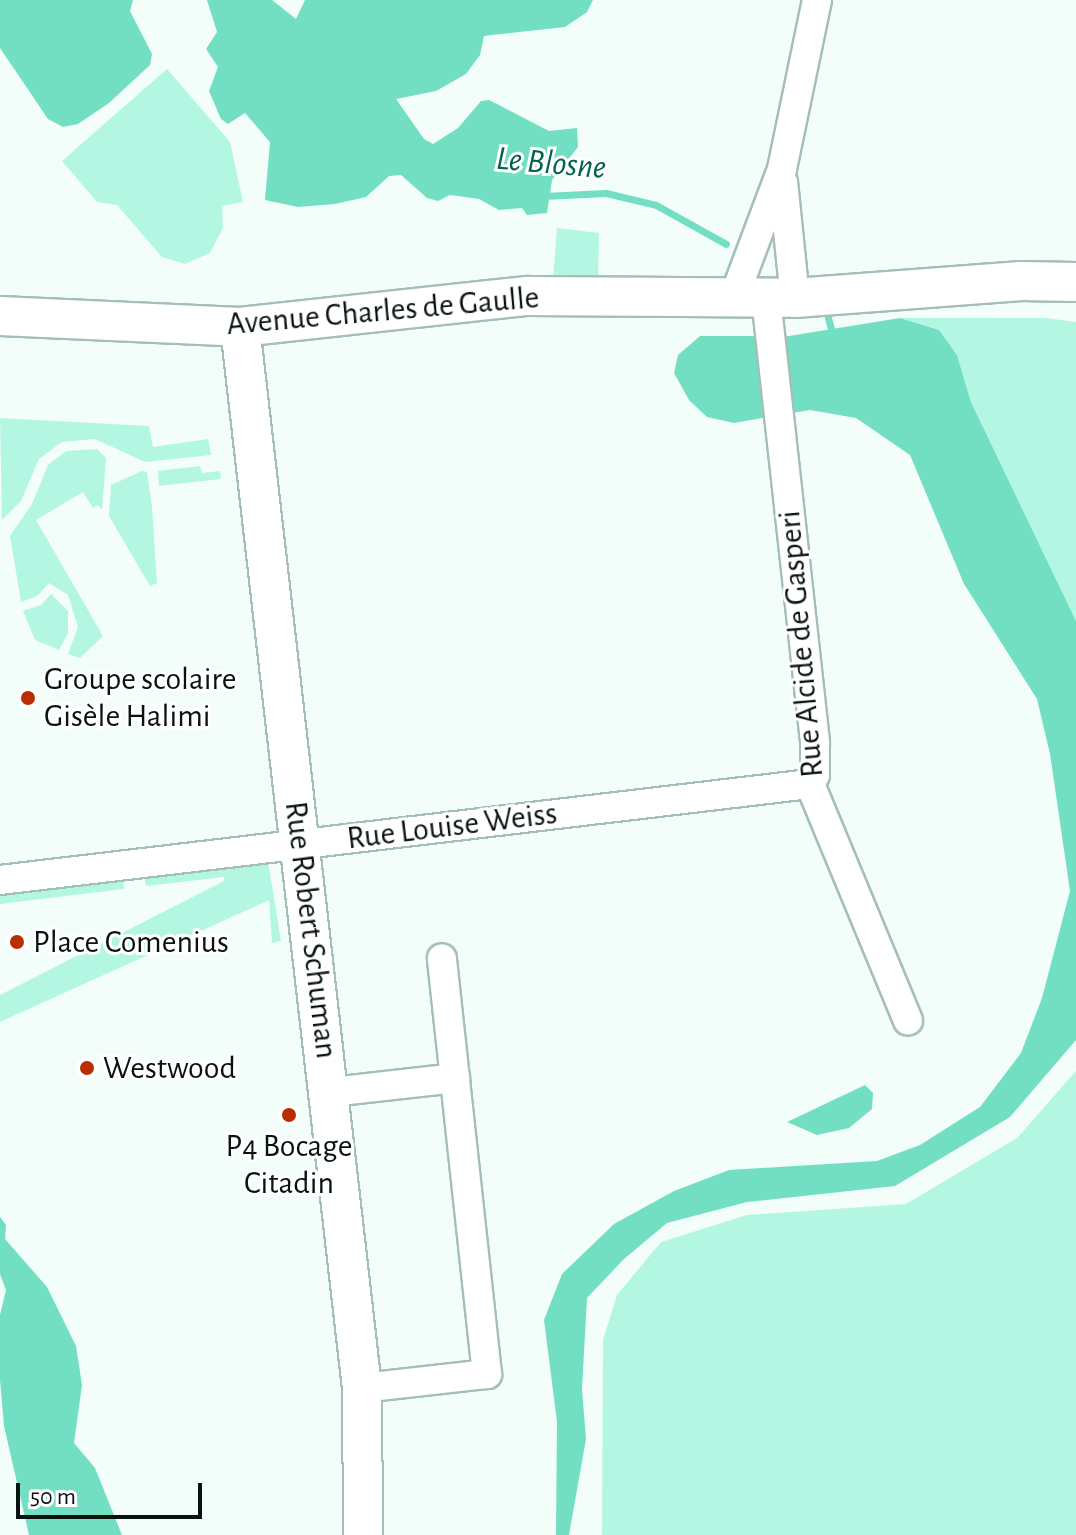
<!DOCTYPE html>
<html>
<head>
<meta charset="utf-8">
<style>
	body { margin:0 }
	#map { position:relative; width:1076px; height:1535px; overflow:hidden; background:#f3fefa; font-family:"Alegreya Sans",sans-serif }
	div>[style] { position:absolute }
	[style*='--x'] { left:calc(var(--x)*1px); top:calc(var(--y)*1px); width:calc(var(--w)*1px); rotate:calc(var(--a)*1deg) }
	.green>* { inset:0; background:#b3f7e3 }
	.forest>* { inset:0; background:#72dfc2 }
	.water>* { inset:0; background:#73dfc2 }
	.stream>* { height:7px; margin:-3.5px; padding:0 3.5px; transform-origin:3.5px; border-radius:3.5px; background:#73dfc2 }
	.roads { filter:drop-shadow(2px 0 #a4bfb6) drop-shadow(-2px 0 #a4bfb6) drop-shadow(0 2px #a4bfb6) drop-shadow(0 -2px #a4bfb6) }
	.street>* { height:28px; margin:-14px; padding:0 14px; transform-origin:14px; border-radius:14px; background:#fff }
	.secondary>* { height:38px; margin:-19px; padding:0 19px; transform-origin:19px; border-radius:19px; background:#fff }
	.dots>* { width:22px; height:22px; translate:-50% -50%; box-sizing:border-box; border:4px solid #fff; border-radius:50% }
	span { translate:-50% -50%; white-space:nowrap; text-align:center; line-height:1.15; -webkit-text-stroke:6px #fff; paint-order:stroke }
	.street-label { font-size:32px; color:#08120f }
	.poi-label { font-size:32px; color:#08120f }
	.left { translate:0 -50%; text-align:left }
	.water-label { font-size:34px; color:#01624f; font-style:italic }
	.scale { position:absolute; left:16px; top:1483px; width:186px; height:36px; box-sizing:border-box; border:4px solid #08120f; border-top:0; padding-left:10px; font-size:24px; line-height:28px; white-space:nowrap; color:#08120f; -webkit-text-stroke:6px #fff; paint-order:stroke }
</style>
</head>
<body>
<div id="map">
	<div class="green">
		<div style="clip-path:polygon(167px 69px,230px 142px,243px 202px,222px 206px,223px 228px,210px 253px,185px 264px,162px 257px,117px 205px,97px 202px,62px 161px)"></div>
		<div style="clip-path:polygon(557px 228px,599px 233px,598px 279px,553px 278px)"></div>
		<div style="clip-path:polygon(900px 318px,1046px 318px,1076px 322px,1076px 621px,971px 402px,957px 355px,939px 330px)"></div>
		<div style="clip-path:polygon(0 418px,149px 426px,153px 447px,208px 439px,211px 455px,145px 462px,95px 439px,62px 442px,39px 459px,21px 501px,2px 520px)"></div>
		<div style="clip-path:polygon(97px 449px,106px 458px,102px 510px,98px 505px,93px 508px,83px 492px,36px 520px,103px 636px,80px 658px,68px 654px,78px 627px,68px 595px,49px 583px,37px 596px,21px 602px,10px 536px,32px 504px,48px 465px,66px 451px)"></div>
		<div style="clip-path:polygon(200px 466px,202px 473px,220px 471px,221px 479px,159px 486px,158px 471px)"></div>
		<div style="clip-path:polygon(142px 471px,147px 472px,152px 507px,157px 583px,150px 586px,109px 516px,111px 485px)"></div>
		<div style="clip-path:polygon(51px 594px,68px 611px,68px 633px,59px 650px,35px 640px,23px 611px,41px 605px)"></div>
		<div style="clip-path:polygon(268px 861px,281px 941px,272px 943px,269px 900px,0 1022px,0 995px,224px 881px,224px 877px,146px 886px,144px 877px)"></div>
		<div style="clip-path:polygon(123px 879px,124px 889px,0 904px,0 894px)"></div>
		<div style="clip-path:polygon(1076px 1071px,1076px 1535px,602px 1535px,603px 1340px,617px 1295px,661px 1242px,747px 1215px,906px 1204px,1017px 1138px)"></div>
	</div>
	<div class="forest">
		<div style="clip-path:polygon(0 0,133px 0,130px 11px,152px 54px,150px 65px,109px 103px,78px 124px,63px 127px,48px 119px,0 48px)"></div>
		<div style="clip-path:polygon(207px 0,272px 0,296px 19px,305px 0,593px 0,587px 12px,565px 27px,484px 36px,480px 55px,466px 74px,436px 91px,396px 99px,424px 139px,433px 144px,458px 128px,481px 101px,489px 100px,549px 131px,577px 128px,578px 147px,552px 180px,547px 213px,527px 215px,522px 208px,499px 210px,479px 199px,450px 195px,438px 201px,427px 198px,401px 175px,389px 176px,366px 197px,335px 204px,298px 207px,265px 200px,270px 142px,245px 113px,228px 124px,221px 119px,209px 91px,218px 67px,206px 49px,217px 32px)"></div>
		<div style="clip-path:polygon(900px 318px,939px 330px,957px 355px,971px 402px,1076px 621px,1076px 1040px,1010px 1117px,895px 1186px,747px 1202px,667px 1223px,624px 1259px,587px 1298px,582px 1389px,586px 1439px,569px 1535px,556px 1535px,557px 1422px,544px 1320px,562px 1274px,614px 1224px,674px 1191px,729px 1170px,877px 1161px,920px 1145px,980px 1107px,1021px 1053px,1042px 998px,1070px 891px,1050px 754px,1037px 699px,964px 584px,910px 455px,856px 418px,810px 410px,734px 423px,707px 417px,689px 400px,674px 373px,678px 355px,700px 336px,789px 336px)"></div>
		<div style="clip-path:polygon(0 1217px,6px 1225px,5px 1239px,47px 1287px,76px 1346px,82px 1385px,74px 1443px,95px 1468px,122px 1535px,29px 1535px,4px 1426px,0 1380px,0 1315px,6px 1290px,0 1274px)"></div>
	</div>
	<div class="water">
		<div style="clip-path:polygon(865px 1085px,873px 1093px,872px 1109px,849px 1128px,817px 1135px,787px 1122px)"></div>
	</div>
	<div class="stream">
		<div style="--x:250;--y:0;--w:32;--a:46"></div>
		<div style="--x:272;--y:23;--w:68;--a:36"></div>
		<div style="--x:328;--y:0;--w:41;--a:98.3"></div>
		<div style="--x:322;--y:41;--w:23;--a:77"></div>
		<div style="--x:327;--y:63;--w:108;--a:47.6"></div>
		<div style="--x:400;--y:143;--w:65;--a:34.9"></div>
		<div style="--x:453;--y:180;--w:91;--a:10.1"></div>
		<div style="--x:543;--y:196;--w:63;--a:-2.7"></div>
		<div style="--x:606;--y:193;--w:51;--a:13.5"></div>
		<div style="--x:656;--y:205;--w:80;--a:29.1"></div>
		<div style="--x:828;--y:318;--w:29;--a:74"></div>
		<div style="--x:836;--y:346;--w:40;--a:28"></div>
		<div style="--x:871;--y:365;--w:81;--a:40"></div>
		<div style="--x:933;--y:417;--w:85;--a:64"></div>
		<div style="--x:970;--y:493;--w:108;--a:76.1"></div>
		<div style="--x:996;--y:598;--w:73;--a:48.9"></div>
		<div style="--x:1044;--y:653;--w:101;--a:71.6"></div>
	</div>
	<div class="roads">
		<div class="street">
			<div style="--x:783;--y:182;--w:117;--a:84.1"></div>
			<div style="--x:734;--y:297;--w:137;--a:-69.4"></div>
			<div style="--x:782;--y:169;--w:173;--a:-78.3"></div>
			<div style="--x:766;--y:298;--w:448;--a:83.7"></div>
			<div style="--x:815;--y:743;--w:32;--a:90"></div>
			<div style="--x:815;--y:775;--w:10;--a:119"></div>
			<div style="--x:810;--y:784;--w:256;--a:67.5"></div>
			<div style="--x:0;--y:880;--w:816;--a:-6.76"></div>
			<div style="--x:331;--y:1092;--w:125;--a:-6.4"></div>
			<div style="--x:362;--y:1388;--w:126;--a:-6.4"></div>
			<div style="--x:487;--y:1374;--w:418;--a:-96.2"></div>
		</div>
		<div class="secondary">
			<div style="--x:0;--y:316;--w:240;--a:2.6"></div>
			<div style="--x:240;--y:327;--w:289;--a:-6.2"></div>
			<div style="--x:527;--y:296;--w:268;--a:0.4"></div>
			<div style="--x:795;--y:298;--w:227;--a:-4.3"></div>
			<div style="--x:1021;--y:281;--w:55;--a:1"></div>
			<div style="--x:240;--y:327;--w:1068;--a:83.44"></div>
			<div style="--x:362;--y:1388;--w:147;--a:89.6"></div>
		</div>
	</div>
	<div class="dots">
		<div style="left:28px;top:698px;background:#b82e00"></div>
		<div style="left:17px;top:942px;background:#b82e00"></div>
		<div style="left:87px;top:1068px;background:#b82e00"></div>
		<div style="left:289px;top:1115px;background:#b82e00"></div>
	</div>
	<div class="street-label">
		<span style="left:383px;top:311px;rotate:-5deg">Avenue Charles de Gaulle</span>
		<span style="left:801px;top:644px;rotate:-95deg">Rue Alcide de Gasperi</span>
		<span style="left:452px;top:826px;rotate:-7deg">Rue Louise Weiss</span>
		<span style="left:311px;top:930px;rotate:83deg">Rue Robert Schuman</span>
	</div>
	<div class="poi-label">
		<span class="left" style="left:44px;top:698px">Groupe scolaire<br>Gisèle Halimi</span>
		<span class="left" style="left:33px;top:942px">Place Comenius</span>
		<span class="left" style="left:103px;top:1068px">Westwood</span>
		<span style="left:289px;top:1165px">P4 Bocage<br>Citadin</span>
	</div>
	<div class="water-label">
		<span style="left:551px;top:164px;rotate:5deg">Le Blosne</span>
	</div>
	<div class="scale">50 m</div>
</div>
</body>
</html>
